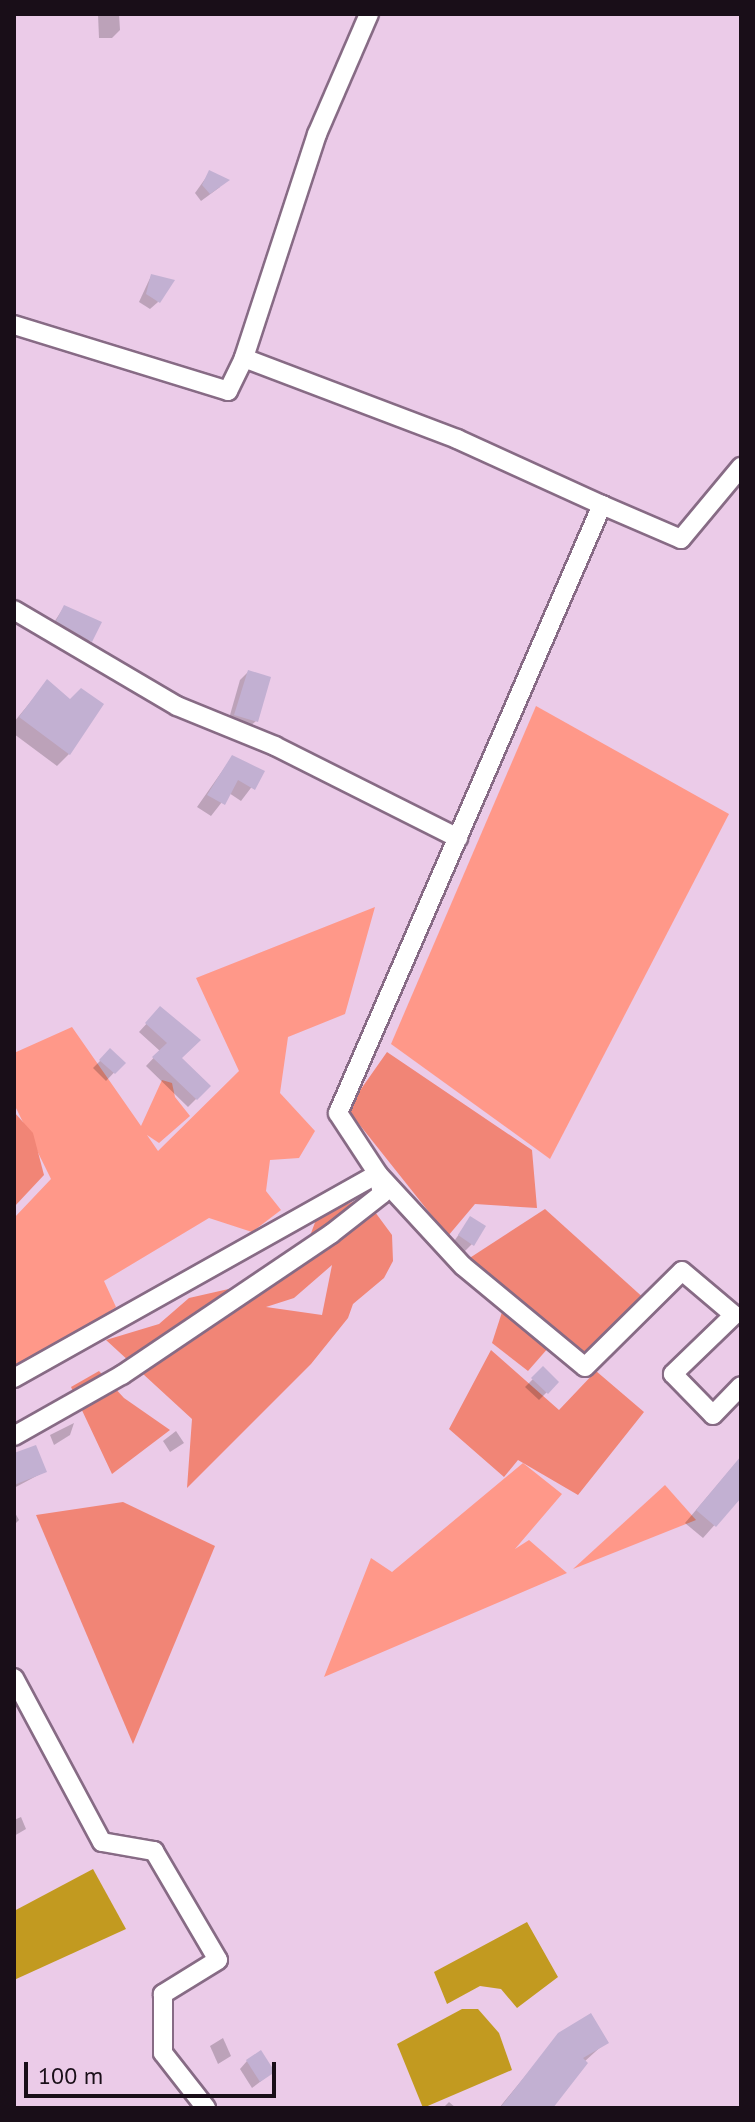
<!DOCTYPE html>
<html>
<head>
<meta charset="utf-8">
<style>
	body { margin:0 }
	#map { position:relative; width:755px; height:2122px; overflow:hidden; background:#ebcbe8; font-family:"PT Sans",sans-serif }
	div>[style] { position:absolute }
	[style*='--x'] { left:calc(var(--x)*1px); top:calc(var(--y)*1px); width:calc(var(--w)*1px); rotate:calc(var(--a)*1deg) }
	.green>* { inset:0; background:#ff9889 }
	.forest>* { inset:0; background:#f18576 }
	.water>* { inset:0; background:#c29a20 }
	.shadow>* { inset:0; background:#0003 }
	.building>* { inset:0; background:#c2b0d2 }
	.roads { filter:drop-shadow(2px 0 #876b85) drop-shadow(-2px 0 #876b85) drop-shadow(0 2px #876b85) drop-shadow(0 -2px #876b85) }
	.minor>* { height:18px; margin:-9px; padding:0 9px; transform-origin:9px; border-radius:9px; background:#fff }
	span { translate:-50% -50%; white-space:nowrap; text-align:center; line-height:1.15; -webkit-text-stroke:6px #ebcbe8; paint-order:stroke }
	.frame { position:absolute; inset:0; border:16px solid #190e18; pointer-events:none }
	.scale { position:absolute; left:24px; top:2062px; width:252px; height:36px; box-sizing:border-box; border:4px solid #190e18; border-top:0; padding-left:10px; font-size:24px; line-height:28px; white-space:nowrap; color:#190e18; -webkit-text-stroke:6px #ebcbe8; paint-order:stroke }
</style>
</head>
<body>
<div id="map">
	<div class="green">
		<div style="clip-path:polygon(536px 706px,729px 814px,550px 1159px,391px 1044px)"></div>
		<div style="clip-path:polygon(375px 907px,345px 1014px,288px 1037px,280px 1093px,315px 1131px,299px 1158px,270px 1160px,266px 1191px,281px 1210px,252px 1232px,209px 1218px,104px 1281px,116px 1307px,22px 1372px,14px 1361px,14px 1218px,51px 1179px,14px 1104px,14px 1053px,72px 1027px,141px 1126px,162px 1080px,172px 1083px,175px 1097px,190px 1116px,159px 1143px,147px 1135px,158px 1151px,239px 1071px,196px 978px)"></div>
		<div style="clip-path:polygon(523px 1463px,562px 1494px,515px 1549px,529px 1540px,567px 1573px,324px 1677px,371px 1558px,392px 1572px)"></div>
		<div style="clip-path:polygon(665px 1485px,696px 1520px,573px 1569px)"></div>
	</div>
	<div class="forest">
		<div style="clip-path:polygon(387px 1052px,532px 1150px,537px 1208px,475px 1204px,448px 1236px,347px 1109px)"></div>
		<div style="clip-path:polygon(14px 1112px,33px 1133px,44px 1175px,14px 1207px)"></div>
		<div style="clip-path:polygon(evenodd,364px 1197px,392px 1235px,393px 1261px,384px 1278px,353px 1304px,348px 1318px,311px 1364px,187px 1488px,192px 1419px,106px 1340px,159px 1324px,189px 1298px,233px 1288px,307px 1244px,317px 1217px,364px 1197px,332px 1265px,322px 1315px,266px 1307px,294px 1298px,332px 1265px)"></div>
		<div style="clip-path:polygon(545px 1209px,647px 1301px,587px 1363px,465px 1261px)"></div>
		<div style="clip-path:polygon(503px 1309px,549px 1347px,528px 1371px,492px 1343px)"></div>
		<div style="clip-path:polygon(491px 1350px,559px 1410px,596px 1371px,644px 1412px,578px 1495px,518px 1460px,504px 1477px,449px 1429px)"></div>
		<div style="clip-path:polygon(99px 1371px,124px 1398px,170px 1430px,112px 1474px,71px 1387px)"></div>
		<div style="clip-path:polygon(123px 1502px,215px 1546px,133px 1744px,36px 1515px)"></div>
	</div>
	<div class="water">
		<div style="clip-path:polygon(93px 1869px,126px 1929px,14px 1980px,14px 1911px)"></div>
		<div style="clip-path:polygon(527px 1922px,558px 1977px,517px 2008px,501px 1989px,480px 1986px,447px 2004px,434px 1972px)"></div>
		<div style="clip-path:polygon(462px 2009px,478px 2009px,499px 2033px,512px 2070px,423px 2108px,397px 2044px)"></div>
	</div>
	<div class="shadow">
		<div style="clip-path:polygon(98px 14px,119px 14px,120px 30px,112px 38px,99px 38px)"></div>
		<div style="clip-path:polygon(210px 172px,220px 187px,201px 201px,195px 193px)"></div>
		<div style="clip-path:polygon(151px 276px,158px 302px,150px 309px,139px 302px)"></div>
		<div style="clip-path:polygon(64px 607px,90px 641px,84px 647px,51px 627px)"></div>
		<div style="clip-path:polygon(248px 672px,256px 721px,248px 728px,228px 722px,240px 680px)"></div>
		<div style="clip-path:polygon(47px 682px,70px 702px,69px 754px,57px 766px,14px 734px,14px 722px)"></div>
		<div style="clip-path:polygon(232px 757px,263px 772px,241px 801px,229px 793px,211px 816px,197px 807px)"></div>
		<div style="clip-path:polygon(160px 1009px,179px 1058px,208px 1087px,188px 1107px,146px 1066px,160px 1051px,139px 1032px)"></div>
		<div style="clip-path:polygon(110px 1051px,123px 1063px,106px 1081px,93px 1068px)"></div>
		<div style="clip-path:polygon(470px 1219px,472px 1244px,464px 1252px,452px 1244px)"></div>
		<div style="clip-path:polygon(543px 1369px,557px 1382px,539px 1400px,525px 1387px)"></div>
		<div style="clip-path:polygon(74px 1423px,70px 1435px,54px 1445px,50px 1435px)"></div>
		<div style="clip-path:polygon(176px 1431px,184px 1443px,170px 1452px,163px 1441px)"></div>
		<div style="clip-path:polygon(14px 1455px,44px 1472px,14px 1488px)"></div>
		<div style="clip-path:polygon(741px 1457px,741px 1495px,703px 1538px,685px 1523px)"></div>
		<div style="clip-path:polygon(14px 1511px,19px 1520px,14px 1525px)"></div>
		<div style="clip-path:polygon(21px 1817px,26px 1829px,14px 1836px,14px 1820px)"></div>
		<div style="clip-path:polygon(559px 2035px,606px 2042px,584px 2062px,550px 2108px,499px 2108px)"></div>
		<div style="clip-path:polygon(223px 2038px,231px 2056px,218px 2064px,210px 2046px)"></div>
		<div style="clip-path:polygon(247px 2061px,273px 2072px,252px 2088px,240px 2069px)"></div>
		<div style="clip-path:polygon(449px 2102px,456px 2108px,443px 2108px)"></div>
	</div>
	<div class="building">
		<div style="clip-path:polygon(209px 170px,230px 180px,210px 194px,202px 185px)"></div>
		<div style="clip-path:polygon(151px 274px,175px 280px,160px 303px,146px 294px)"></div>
		<div style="clip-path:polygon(64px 605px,102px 622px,92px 642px,56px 621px)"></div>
		<div style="clip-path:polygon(248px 670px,271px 677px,258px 722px,234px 715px)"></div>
		<div style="clip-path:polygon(47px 679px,70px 699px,81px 688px,104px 704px,70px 755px,19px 717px)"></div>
		<div style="clip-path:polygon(232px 755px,265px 771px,255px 790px,238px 780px,225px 805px,207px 795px)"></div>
		<div style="clip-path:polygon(160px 1006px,201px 1040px,182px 1058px,211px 1086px,197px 1100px,152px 1057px,167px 1043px,145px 1023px)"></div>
		<div style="clip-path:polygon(110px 1048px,126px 1063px,115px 1074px,99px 1060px)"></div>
		<div style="clip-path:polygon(470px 1216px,486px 1226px,474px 1246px,458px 1235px)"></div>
		<div style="clip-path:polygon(543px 1366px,559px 1382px,548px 1394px,531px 1378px)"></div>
		<div style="clip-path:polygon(36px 1445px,47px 1472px,14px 1485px,14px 1453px)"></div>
		<div style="clip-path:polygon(741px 1456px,741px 1498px,716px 1527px,696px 1510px)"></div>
		<div style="clip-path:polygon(591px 2013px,609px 2043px,583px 2058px,588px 2063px,553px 2108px,500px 2108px,558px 2033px)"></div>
		<div style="clip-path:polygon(261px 2050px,275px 2072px,260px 2082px,246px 2060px)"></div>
	</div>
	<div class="roads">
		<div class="minor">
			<div style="--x:369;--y:14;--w:131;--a:113.4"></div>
			<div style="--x:317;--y:134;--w:236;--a:108.1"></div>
			<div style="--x:244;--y:358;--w:228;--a:20.8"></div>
			<div style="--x:457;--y:439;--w:159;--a:24.5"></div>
			<div style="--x:14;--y:325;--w:224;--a:17.1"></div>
			<div style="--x:228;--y:391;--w:37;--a:-64"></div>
			<div style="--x:14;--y:610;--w:189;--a:30.5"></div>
			<div style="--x:177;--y:706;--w:106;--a:22.2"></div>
			<div style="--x:275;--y:746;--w:205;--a:26.7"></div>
			<div style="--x:378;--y:1174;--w:125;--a:47.3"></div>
			<div style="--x:463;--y:1266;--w:158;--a:39.6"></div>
			<div style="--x:585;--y:1367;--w:136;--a:-44.7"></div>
			<div style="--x:682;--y:1271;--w:68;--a:40.2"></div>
			<div style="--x:734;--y:1315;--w:85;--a:136"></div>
			<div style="--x:673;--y:1374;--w:57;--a:45.7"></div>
			<div style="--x:713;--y:1415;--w:40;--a:-46"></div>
			<div style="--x:14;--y:1378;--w:417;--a:-29.3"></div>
			<div style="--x:378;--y:1174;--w:73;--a:-123.3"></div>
			<div style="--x:338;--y:1113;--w:663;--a:-66.53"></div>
			<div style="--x:602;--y:505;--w:86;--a:23.3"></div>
			<div style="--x:681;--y:539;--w:94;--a:-50.2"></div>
			<div style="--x:14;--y:1436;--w:124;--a:-29.5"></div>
			<div style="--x:122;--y:1375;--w:252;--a:-34"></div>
			<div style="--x:331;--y:1234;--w:65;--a:-38.1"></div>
			<div style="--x:382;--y:1194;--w:20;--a:-101"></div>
			<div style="--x:14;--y:1678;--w:186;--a:61.8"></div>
			<div style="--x:102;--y:1842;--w:53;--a:9.8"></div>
			<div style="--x:154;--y:1851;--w:126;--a:59.6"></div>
			<div style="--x:218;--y:1960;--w:65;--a:148.3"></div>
			<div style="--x:163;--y:1994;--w:59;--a:90"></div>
			<div style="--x:163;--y:2053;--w:70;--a:52"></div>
		</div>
	</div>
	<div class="frame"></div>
	<div class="scale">100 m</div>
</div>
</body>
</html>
